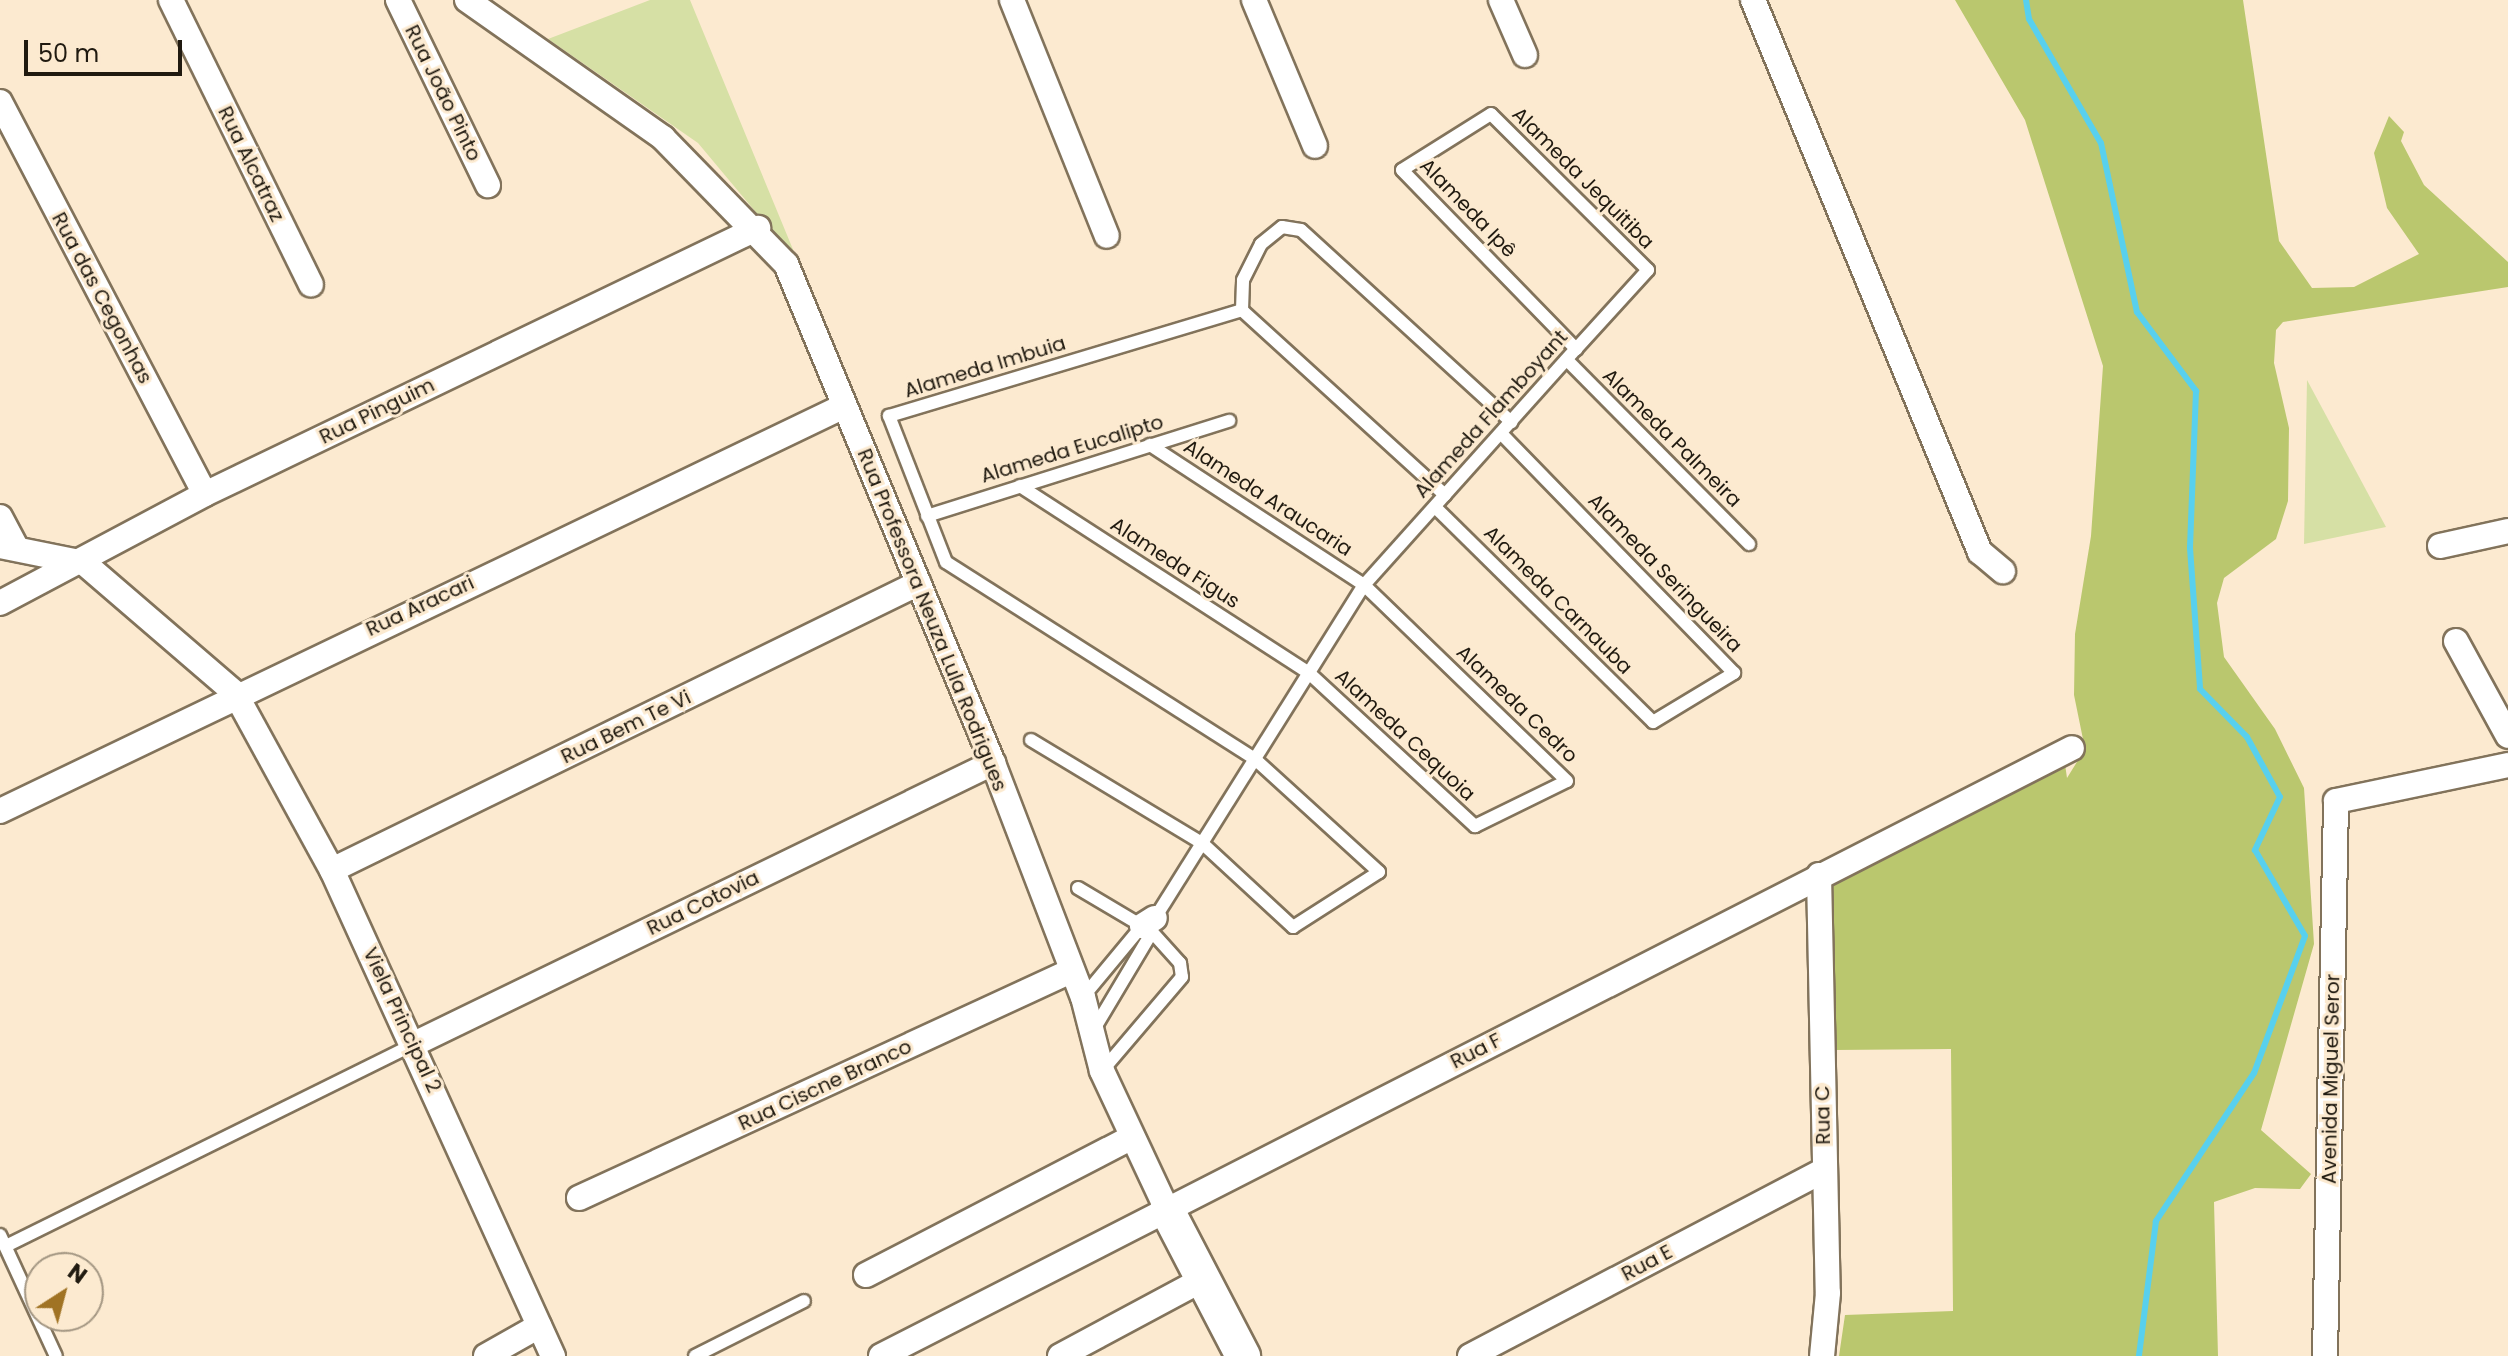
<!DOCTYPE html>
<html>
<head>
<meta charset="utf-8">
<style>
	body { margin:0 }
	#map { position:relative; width:2508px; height:1356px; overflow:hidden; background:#fcead0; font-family:Poppins,sans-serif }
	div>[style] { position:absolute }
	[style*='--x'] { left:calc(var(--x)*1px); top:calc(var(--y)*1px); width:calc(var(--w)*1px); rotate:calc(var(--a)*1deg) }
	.green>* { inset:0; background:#d6e0a5 }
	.forest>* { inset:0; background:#bac76e }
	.stream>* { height:6px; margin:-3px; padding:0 3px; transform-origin:3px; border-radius:3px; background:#58d0ee }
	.roads { filter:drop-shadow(2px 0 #82735b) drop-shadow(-2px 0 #82735b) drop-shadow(0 2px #82735b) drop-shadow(0 -2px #82735b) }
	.lane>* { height:12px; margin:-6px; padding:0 6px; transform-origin:6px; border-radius:6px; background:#fff }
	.street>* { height:24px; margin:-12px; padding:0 12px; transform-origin:12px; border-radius:12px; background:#fff }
	.secondary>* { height:34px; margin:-17px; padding:0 17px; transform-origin:17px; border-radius:17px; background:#fff }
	span { translate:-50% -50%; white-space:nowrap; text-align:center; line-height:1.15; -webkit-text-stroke:6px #fcead0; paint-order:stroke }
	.street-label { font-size:20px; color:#201a10 }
	.north { position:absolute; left:24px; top:1252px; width:80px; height:80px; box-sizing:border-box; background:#fcead0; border:2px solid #a49783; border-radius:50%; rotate:36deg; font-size:22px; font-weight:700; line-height:32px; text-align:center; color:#201a10 }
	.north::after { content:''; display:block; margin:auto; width:28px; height:36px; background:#a07324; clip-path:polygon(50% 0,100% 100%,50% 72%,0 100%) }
	.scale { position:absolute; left:24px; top:40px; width:158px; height:36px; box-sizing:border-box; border:4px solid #201a10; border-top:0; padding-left:10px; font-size:24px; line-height:28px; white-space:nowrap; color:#201a10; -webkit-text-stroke:6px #fcead0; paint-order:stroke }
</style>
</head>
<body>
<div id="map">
	<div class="green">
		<div style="clip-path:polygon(650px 0,690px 0,799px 264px,698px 143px,548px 39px)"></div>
		<div style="clip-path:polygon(2307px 380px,2386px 527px,2304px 544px)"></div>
	</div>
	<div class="forest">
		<div style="clip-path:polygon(1955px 0,2243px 0,2279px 241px,2312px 288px,2354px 287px,2419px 254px,2387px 208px,2374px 153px,2389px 116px,2404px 132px,2401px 141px,2424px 185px,2508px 262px,2508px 287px,2283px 322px,2276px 330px,2274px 363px,2289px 428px,2288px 501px,2276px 539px,2224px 578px,2217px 603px,2224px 657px,2275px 729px,2304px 788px,2314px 944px,2261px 1130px,2311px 1174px,2300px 1189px,2255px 1188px,2214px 1202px,2218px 1356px,1839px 1356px,1845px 1315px,1953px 1311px,1951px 1049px,1834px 1050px,1833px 884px,2065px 764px,2067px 778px,2085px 749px,2074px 695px,2075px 634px,2091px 536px,2103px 366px,2025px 120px)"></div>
	</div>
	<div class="stream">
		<div style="--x:2026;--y:0;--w:19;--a:81"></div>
		<div style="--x:2029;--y:19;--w:143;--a:59.9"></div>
		<div style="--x:2101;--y:143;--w:173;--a:78"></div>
		<div style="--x:2137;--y:312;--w:99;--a:53.2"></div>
		<div style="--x:2196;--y:391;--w:157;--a:92.2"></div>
		<div style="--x:2190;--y:548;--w:141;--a:85.9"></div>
		<div style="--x:2200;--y:689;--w:67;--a:45.6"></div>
		<div style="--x:2247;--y:737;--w:68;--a:61.2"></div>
		<div style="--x:2280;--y:797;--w:59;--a:115.3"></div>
		<div style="--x:2255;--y:850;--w:99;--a:59.8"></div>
		<div style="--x:2305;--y:936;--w:146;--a:110.4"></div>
		<div style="--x:2254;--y:1073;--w:178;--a:123.5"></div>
		<div style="--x:2156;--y:1221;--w:136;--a:97.2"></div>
	</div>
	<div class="roads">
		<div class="lane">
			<div style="--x:1567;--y:360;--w:259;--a:45.3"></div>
			<div style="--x:1020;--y:486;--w:344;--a:32.9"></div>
			<div style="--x:1309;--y:673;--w:226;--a:42.7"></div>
			<div style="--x:1475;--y:826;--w:102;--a:-26.1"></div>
			<div style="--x:1567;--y:781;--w:282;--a:-136"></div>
			<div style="--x:1364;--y:585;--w:256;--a:-146.8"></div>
			<div style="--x:1445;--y:495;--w:275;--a:-137.7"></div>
			<div style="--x:1242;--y:310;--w:30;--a:-88"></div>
			<div style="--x:1243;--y:280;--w:40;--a:-63.4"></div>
			<div style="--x:1261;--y:244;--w:27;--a:-39"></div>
			<div style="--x:1282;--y:227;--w:19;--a:9"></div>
			<div style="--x:1301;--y:230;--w:285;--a:42.4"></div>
			<div style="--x:1435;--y:507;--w:306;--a:44.6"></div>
			<div style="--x:1653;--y:722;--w:95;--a:-31.2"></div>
			<div style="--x:1734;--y:673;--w:334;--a:-134.2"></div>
			<div style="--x:927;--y:516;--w:317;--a:-17.5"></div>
			<div style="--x:1031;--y:740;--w:200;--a:31.1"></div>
			<div style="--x:1202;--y:843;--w:124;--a:42.7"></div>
			<div style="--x:1293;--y:927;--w:102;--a:-32.6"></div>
			<div style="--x:1379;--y:872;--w:168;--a:-137.7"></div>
			<div style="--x:1255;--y:759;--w:366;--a:-147.5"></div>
			<div style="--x:946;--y:562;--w:157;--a:-111.3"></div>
			<div style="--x:889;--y:416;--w:369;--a:-16.7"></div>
			<div style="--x:1078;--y:888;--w:86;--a:30.7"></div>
			<div style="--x:1152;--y:932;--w:42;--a:47.9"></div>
			<div style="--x:1180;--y:963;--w:14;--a:82"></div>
			<div style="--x:1182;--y:977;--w:123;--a:130.4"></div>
			<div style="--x:1155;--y:918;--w:393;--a:-57.9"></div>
			<div style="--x:1364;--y:585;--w:317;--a:-48.1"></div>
			<div style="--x:1576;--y:349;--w:107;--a:-47.7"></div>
			<div style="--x:1648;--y:270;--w:221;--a:-135.2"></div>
			<div style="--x:1491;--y:114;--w:105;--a:147.8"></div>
			<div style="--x:1402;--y:170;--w:250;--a:45.8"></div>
			<div style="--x:1083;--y:997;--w:92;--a:-50.3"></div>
			<div style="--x:1093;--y:1031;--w:115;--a:-59.2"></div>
			<div style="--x:0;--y:1235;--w:133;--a:65.2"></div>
			<div style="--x:6;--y:1246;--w:455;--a:-26.3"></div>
			<div style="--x:695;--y:1356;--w:122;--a:-26.8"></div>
		</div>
		<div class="street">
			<div style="--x:171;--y:0;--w:317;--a:63.8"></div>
			<div style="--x:398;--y:0;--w:206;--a:64.1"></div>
			<div style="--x:467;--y:0;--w:240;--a:35.1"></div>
			<div style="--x:663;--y:138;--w:176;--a:45.7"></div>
			<div style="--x:786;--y:264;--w:540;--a:67.47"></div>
			<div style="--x:993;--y:763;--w:251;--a:69"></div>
			<div style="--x:1083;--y:997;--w:76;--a:75.6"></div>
			<div style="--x:1102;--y:1071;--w:153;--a:64.9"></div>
			<div style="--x:1012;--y:0;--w:254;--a:68.1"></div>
			<div style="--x:1254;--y:0;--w:158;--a:67.3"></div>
			<div style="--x:1501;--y:0;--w:60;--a:66.4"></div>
			<div style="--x:1753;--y:0;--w:597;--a:67.65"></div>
			<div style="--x:1980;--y:552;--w:30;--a:40"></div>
			<div style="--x:0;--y:102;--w:442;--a:62.4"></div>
			<div style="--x:0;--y:517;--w:32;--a:62"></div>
			<div style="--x:0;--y:546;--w:86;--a:11.4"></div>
			<div style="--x:84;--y:563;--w:199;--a:40.7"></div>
			<div style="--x:235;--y:693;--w:202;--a:61.3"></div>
			<div style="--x:332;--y:870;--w:534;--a:65.55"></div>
			<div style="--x:2440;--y:546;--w:70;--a:-12.4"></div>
			<div style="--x:0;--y:603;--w:232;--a:-28"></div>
			<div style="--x:205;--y:494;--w:614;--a:-25.69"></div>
			<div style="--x:2456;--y:641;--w:108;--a:61.3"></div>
			<div style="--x:0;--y:811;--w:936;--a:-25.63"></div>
			<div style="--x:332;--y:870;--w:653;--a:-26.06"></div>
			<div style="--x:1819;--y:875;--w:418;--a:88.8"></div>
			<div style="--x:1828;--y:1293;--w:63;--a:95.4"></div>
			<div style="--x:1142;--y:926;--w:15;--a:-32"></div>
			<div style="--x:414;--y:1044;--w:644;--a:-25.89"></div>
			<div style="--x:579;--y:1198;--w:542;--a:-24.77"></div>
			<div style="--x:866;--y:1275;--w:297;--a:-27.4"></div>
			<div style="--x:486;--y:1356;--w:61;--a:-29.5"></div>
			<div style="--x:881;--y:1356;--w:1337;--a:-27.04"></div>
			<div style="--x:1060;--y:1356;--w:161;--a:-28.2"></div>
			<div style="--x:1470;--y:1356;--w:400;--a:-27.7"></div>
			<div style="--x:2325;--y:1356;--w:555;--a:-88.86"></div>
			<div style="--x:2336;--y:801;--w:176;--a:-11.8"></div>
		</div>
		<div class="secondary">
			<div style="--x:1167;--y:1210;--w:165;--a:62.5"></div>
		</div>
	</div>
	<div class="street-label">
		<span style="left:443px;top:93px;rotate:64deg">Rua João Pinto</span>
		<span style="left:251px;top:164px;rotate:64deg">Rua Alcatraz</span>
		<span style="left:1583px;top:178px;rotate:45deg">Alameda Jequitiba</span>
		<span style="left:1468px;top:208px;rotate:46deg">Alameda Ipê</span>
		<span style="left:102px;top:298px;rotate:62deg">Rua das Cegonhas</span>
		<span style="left:985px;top:367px;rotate:-17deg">Alameda Imbuia</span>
		<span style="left:377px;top:411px;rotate:-26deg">Rua Pinguim</span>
		<span style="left:1491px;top:414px;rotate:-48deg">Alameda Flamboyant</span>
		<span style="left:1672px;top:438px;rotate:45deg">Alameda Palmeira</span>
		<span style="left:1072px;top:449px;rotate:-17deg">Alameda Eucalipto</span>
		<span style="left:1268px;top:498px;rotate:33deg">Alameda Araucaria</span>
		<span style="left:1175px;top:563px;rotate:33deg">Alameda Figus</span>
		<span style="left:1665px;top:573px;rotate:46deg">Alameda Seringueira</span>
		<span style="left:1558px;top:600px;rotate:45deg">Alameda Carnauba</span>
		<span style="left:420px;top:606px;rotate:-25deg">Rua Aracari</span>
		<span style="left:932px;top:620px;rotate:68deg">Rua Professora Neuza Lula Rodrigues</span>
		<span style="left:1517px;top:704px;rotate:44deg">Alameda Cedro</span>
		<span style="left:626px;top:727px;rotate:-26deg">Rua Bem Te Vi</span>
		<span style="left:1405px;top:735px;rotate:43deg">Alameda Cequoia</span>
		<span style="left:703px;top:903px;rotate:-26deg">Rua Cotovia</span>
		<span style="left:402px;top:1020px;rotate:65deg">Viela Principal 2</span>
		<span style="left:1476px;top:1051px;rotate:-27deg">Rua F</span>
		<span style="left:2331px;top:1079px;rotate:-89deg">Avenida Miguel Seror</span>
		<span style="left:825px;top:1085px;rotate:-25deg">Rua Ciscne Branco</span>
		<span style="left:1823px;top:1115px;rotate:-91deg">Rua C</span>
		<span style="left:1647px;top:1263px;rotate:-28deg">Rua E</span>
	</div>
	<div class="north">N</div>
	<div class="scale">50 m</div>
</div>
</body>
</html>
